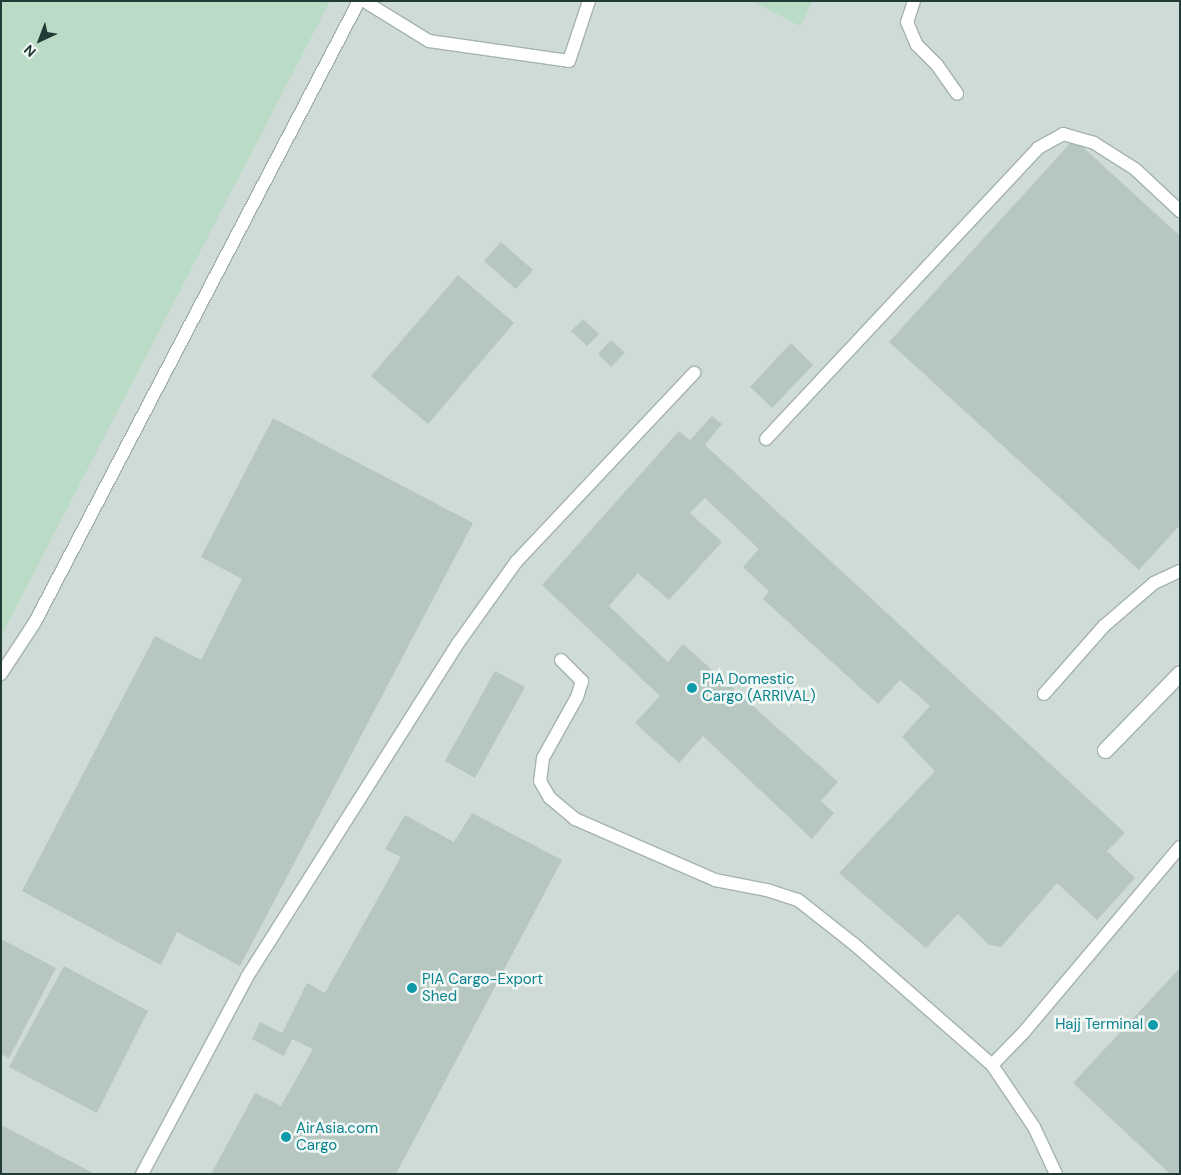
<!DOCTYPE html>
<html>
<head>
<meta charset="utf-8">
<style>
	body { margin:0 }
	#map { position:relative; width:1181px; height:1175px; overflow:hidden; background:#e1ebe7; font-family:"DM Sans",sans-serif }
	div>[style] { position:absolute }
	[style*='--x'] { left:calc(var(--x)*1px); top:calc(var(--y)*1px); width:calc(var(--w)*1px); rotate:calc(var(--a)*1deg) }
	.built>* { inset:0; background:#cfdbd6 }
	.green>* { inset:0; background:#badbc5 }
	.building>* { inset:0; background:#b6c6c0 }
	.roads { filter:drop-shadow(1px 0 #a4b3ae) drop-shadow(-1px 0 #a4b3ae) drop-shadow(0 1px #a4b3ae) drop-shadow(0 -1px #a4b3ae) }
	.service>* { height:12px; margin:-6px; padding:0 6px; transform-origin:6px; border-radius:6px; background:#fff }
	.minor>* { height:15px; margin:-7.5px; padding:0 7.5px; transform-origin:7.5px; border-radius:7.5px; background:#fff }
	.dots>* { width:14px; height:14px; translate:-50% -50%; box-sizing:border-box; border:2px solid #f1f8f5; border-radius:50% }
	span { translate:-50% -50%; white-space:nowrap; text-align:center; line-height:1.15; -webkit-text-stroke:5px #f1f8f5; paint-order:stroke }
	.culture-label { font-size:15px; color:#0d838f }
	.left { translate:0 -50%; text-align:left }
	.right { translate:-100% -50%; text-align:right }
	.frame { position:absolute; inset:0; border:2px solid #223b36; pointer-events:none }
	.north { position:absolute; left:15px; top:15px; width:50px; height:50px; -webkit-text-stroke:4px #f1f8f5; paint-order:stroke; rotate:223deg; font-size:14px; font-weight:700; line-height:20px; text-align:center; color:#223b36 }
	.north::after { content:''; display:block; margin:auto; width:18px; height:22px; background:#223b36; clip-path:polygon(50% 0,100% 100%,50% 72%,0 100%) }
</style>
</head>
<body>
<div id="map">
	<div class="built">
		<div style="clip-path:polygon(1px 1px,1180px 1px,1180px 1174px,1px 1174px)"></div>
	</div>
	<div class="green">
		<div style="clip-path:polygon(1px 1px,330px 1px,1px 636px)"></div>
		<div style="clip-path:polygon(752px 1px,813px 1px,800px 26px)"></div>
	</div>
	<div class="building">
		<div style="clip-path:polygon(1074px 139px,1180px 236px,1180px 525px,1139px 570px,889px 342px)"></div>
		<div style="clip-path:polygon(501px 242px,533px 270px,516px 289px,484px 261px)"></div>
		<div style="clip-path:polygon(458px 275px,514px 323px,428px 424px,371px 376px)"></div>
		<div style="clip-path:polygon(583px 319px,599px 334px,587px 346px,571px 331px)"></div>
		<div style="clip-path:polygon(611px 340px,625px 353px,611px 367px,598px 354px)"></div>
		<div style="clip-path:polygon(791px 343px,813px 365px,772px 408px,750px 387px)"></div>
		<div style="clip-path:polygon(712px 416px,722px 424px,705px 445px,1125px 833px,1107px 851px,1135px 878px,1097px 920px,1057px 883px,1001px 947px,989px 945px,958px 914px,926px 948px,839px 873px,935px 771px,902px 737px,930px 706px,900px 680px,878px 704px,763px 599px,769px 591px,743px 567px,759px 549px,705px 498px,690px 513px,722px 542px,669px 600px,638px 573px,609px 606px,668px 662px,683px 644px,838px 782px,821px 801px,834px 813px,812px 839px,703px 736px,679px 763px,635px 723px,660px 696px,542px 585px,679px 431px,690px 440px)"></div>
		<div style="clip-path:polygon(273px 418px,473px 523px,240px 966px,177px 932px,161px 965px,22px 891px,155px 636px,201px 660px,242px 579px,201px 557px)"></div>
		<div style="clip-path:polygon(495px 671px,525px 687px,475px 778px,445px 761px)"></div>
		<div style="clip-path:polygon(472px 813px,562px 860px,396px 1174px,211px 1174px,255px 1093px,281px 1106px,313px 1049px,292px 1039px,284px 1056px,252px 1039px,260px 1022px,282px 1033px,307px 983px,325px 993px,401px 857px,385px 849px,405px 815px,454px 842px)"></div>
		<div style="clip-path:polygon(1px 939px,56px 968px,9px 1058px,1px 1054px)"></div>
		<div style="clip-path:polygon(64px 966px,148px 1011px,97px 1113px,9px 1067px)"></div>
		<div style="clip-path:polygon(1180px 968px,1180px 1174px,1170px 1174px,1073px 1083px)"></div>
		<div style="clip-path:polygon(1px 1125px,95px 1174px,1px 1174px)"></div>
	</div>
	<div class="roads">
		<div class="service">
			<div style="--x:364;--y:1;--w:76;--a:31.6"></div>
			<div style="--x:429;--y:41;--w:141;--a:8.1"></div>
			<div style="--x:569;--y:61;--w:63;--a:-71.6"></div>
			<div style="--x:914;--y:1;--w:22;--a:108"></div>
			<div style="--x:907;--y:22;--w:25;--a:67"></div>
			<div style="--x:917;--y:45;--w:28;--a:45"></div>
			<div style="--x:937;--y:65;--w:35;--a:55"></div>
			<div style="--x:766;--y:439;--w:398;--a:-46.9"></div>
			<div style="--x:1038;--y:148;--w:29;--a:-29"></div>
			<div style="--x:1063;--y:134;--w:32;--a:16"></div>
			<div style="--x:1094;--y:143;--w:49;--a:32.4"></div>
			<div style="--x:1135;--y:169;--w:62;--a:43"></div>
			<div style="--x:561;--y:660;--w:30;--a:45"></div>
			<div style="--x:582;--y:681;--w:17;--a:107"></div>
			<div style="--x:577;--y:697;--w:70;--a:119.1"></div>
			<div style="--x:543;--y:758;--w:23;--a:97"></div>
			<div style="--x:540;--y:781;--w:20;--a:60"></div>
			<div style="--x:550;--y:798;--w:33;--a:40"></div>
			<div style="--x:575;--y:819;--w:153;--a:23.5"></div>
			<div style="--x:715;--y:880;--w:53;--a:10.9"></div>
			<div style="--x:767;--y:890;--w:33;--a:18"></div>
			<div style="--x:798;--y:900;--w:71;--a:38.2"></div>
			<div style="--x:854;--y:944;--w:184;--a:41.2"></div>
			<div style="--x:992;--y:1065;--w:75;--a:55.9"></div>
			<div style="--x:1034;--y:1127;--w:52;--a:64.9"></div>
			<div style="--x:1;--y:674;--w:62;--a:-56.8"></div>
			<div style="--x:35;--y:622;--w:700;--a:-62.45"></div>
			<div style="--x:1044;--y:694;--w:91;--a:-48.6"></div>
			<div style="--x:1104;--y:626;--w:66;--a:-40.7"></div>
			<div style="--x:1154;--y:583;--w:29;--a:-25"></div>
			<div style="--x:992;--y:1065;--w:46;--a:-45.9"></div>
			<div style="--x:1024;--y:1032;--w:242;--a:-49.9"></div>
			<div style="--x:142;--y:1174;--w:223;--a:-61.9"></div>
			<div style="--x:247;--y:977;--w:396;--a:-57.7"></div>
			<div style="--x:459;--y:642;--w:98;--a:-54.5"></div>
			<div style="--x:516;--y:562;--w:260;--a:-46.7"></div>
		</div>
		<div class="minor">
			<div style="--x:1105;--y:750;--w:107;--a:-45.8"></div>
		</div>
	</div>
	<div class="dots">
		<div style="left:692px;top:688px;background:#0f9aa8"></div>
		<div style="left:412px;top:988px;background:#0f9aa8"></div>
		<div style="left:1153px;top:1025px;background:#0f9aa8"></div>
		<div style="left:286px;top:1137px;background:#0f9aa8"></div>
	</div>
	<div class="culture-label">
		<span class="left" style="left:702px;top:688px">PIA Domestic<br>Cargo (ARRIVAL)</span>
		<span class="left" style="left:422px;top:988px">PIA Cargo-Export<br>Shed</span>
		<span class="right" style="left:1143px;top:1025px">Hajj Terminal</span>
		<span class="left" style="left:296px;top:1137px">AirAsia.com<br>Cargo</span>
	</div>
	<div class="frame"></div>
	<div class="north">N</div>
</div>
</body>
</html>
